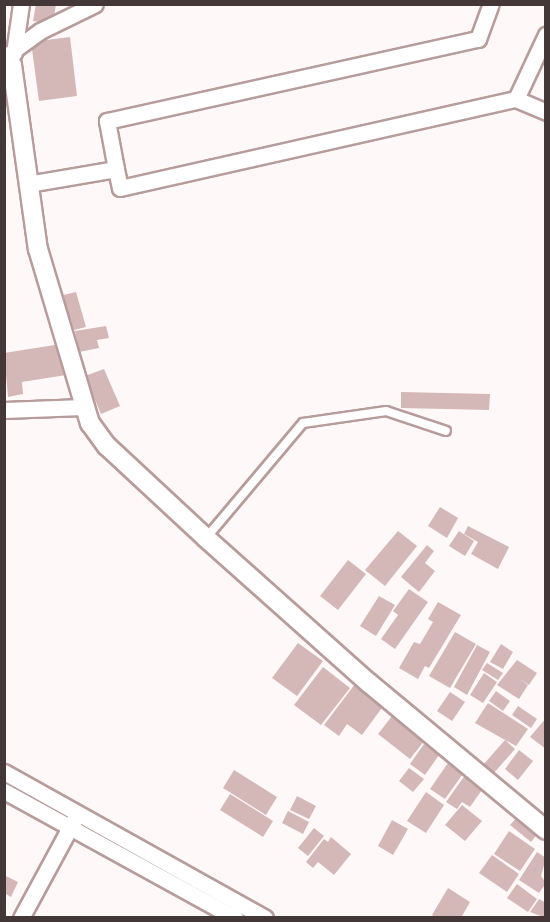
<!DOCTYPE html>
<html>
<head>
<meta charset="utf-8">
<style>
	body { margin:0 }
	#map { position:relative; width:550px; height:922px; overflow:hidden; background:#fff8f8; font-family:"Exo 2",sans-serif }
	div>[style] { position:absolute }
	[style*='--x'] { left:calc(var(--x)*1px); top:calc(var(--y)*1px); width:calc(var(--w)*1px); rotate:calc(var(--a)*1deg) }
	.building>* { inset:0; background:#d4b8b7 }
	.roads { filter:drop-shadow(2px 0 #b79c9b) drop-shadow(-2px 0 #b79c9b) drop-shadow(0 2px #b79c9b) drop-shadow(0 -2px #b79c9b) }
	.service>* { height:8px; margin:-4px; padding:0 4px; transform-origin:4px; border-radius:4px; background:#fff }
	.minor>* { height:15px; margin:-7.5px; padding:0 7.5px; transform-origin:7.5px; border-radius:7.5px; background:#fff }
	.tertiary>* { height:18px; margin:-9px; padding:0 9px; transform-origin:9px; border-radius:9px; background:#fff }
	span { translate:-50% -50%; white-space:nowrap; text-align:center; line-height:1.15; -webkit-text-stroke:6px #fff; paint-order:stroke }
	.frame { position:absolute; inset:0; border:6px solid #433737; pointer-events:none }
</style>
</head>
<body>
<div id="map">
	<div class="building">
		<div style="clip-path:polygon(36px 4px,56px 4px,53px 24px,33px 21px)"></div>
		<div style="clip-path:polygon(70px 37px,77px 96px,39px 101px,31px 42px)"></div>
		<div style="clip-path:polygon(76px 292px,86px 327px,74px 330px,63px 295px)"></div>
		<div style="clip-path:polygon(106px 326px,109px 338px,97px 340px,99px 348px,79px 352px,75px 331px)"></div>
		<div style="clip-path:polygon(61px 344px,66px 375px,22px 382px,23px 394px,8px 397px,4px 353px)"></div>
		<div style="clip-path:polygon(104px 369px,120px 406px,101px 414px,85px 376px)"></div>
		<div style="clip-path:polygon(401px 392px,490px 394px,489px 410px,401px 408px)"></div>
		<div style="clip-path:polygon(440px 507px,458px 518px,447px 538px,428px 526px)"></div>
		<div style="clip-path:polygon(468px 526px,509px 547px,498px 569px,471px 554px,478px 542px,464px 534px)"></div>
		<div style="clip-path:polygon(398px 531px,417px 546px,385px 586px,365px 570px)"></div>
		<div style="clip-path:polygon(459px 531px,474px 541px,465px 556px,449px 546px)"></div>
		<div style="clip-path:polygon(427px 545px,434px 551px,425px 563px,435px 571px,419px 592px,401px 577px)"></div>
		<div style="clip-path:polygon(348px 560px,366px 574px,338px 610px,320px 596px)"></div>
		<div style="clip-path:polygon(409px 589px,428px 602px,395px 649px,381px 639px,398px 615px,393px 611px)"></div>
		<div style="clip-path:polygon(379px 596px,395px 605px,376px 636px,360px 626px)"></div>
		<div style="clip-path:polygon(438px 602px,461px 615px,429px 668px,425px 666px,418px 679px,399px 668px,414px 642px,420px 644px,433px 622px,428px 619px)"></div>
		<div style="clip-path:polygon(455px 632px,476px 644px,450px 688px,429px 676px)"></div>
		<div style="clip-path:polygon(298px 643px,323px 661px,297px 696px,272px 678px)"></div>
		<div style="clip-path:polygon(501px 644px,513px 652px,503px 669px,490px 662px)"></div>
		<div style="clip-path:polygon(477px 645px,490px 652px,467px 695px,454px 687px)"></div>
		<div style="clip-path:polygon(517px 660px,537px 673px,529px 685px,518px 678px,528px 685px,519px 699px,497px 685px)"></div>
		<div style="clip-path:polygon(487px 663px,503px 673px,498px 680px,482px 670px)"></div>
		<div style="clip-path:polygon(323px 667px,350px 688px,321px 725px,294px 705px)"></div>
		<div style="clip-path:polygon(484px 673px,497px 682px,483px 703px,470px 695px)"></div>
		<div style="clip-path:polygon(355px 684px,384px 705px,362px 735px,347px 724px,339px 736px,324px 725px)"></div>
		<div style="clip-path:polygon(496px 691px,510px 701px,503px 711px,489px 701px)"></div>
		<div style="clip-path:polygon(450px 692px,465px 702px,452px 721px,437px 711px)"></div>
		<div style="clip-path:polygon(488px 703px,528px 729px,516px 746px,475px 723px)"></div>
		<div style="clip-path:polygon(518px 706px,537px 719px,531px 728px,512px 715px)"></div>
		<div style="clip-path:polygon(396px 711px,428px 736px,410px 759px,378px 734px)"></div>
		<div style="clip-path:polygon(546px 718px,546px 749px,530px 737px)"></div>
		<div style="clip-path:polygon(505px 740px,515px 749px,493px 774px,483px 765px)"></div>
		<div style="clip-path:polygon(424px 744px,439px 755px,425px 775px,410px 764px)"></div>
		<div style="clip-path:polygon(519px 750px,533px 761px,518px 780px,505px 769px)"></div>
		<div style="clip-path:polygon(450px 760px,465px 771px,445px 799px,430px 789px)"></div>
		<div style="clip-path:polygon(409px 768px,424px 779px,413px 792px,399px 781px)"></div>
		<div style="clip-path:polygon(234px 770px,277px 797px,266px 815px,223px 788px)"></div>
		<div style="clip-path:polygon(468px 771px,486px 784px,470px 807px,462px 802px,457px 809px,446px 802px)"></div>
		<div style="clip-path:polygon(426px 792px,444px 805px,426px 833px,407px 821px)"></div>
		<div style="clip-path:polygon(230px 794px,273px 821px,263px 837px,220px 810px)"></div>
		<div style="clip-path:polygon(297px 796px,316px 806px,309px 819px,290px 810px)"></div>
		<div style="clip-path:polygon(462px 805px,482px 821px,465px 841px,445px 825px)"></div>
		<div style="clip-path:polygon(288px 811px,309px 822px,303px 834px,282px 823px)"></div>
		<div style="clip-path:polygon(519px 815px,539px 832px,531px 842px,510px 825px)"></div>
		<div style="clip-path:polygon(392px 820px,408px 829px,393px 855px,378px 846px)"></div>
		<div style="clip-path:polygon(314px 828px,324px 836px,308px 856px,298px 848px)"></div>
		<div style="clip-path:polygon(509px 831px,535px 849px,520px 871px,494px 854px)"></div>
		<div style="clip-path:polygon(331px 837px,351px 854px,334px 875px,318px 862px,313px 868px,306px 862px,324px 839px,328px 842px)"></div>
		<div style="clip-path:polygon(537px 852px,546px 858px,541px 876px,546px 883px,539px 893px,519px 880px)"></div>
		<div style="clip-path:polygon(492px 855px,519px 874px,507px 892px,479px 873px)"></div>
		<div style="clip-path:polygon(4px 875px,18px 882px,11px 897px,4px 893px)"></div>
		<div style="clip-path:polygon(517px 884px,537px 899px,528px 912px,507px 898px)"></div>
		<div style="clip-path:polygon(448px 888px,470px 902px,461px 918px,436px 918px,432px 915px)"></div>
		<div style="clip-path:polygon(539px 899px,546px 903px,546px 918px,530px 912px)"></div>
	</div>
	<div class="roads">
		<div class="service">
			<div style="--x:206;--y:538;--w:150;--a:-49.9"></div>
			<div style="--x:303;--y:423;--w:84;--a:-8.2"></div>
			<div style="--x:386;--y:411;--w:63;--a:18.4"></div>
		</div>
		<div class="minor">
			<div style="--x:14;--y:50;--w:32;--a:-36"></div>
			<div style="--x:40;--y:31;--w:61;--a:-26.1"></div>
			<div style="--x:14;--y:53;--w:49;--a:-81.9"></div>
			<div style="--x:516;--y:99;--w:71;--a:-64.9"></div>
			<div style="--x:116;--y:169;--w:49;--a:-100.6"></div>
			<div style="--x:107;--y:121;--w:380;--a:-12.5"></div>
			<div style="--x:478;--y:39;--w:37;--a:-70"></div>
			<div style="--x:28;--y:184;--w:89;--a:-9.7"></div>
			<div style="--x:116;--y:169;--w:19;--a:78"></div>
			<div style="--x:120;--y:188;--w:406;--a:-12.7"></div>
			<div style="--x:516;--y:99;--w:33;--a:23"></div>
			<div style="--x:4;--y:410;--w:79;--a:-2.2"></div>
			<div style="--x:4;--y:772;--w:299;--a:29.2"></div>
			<div style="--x:4;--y:791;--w:264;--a:28.8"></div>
			<div style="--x:21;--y:918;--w:111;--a:-61.6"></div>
		</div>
		<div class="tertiary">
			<div style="--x:4;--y:56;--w:12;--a:48"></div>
			<div style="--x:12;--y:65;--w:186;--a:82"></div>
			<div style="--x:38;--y:249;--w:182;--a:73.4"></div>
			<div style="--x:90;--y:423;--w:29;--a:54"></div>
			<div style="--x:107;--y:446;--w:135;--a:42.9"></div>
			<div style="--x:206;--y:538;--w:218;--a:41.7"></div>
			<div style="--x:369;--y:683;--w:230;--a:39.7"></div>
		</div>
	</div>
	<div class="frame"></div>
</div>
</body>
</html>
